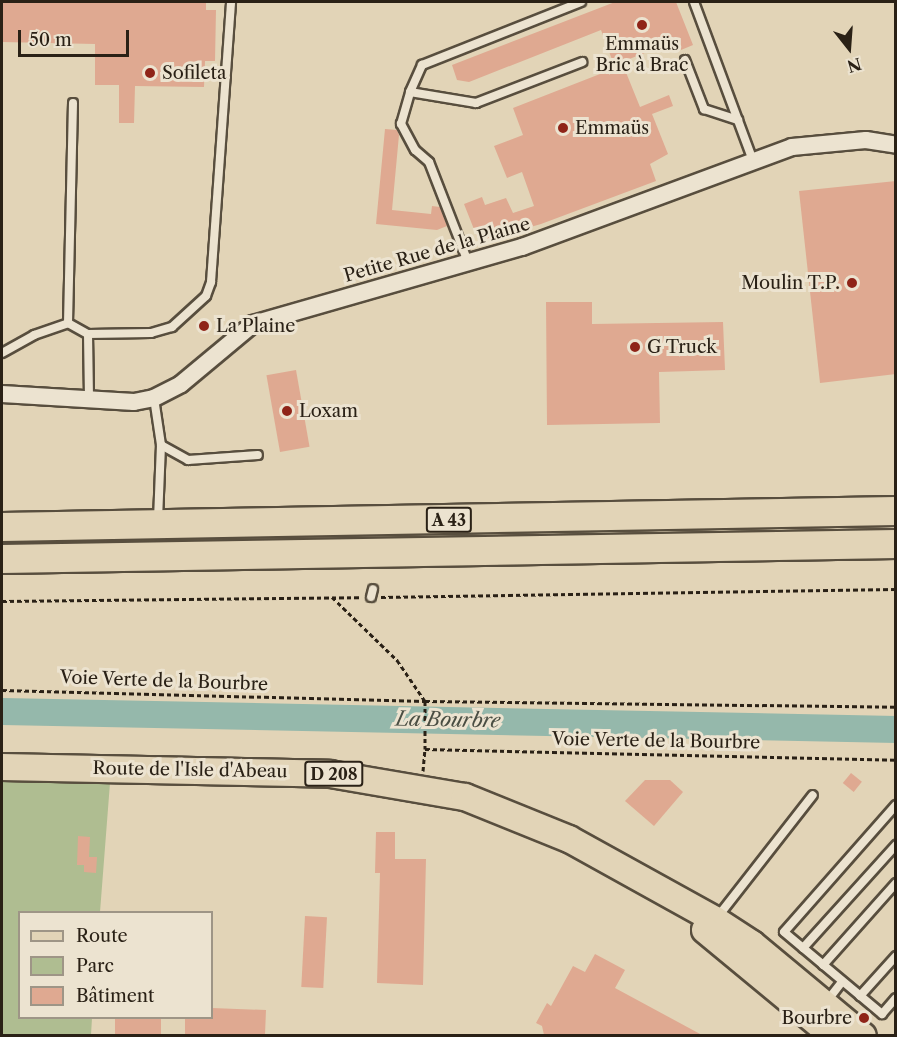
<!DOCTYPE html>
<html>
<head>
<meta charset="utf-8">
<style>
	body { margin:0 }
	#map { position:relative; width:897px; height:1037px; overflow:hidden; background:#e2d4b7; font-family:"Libre Caslon Text",serif }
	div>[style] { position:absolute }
	.green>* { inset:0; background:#afbd91 }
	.river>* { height:27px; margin:-13.5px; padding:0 13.5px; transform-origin:13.5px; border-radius:13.5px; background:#95b8ab }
	.building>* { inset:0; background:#dfa991; transform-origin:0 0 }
	.path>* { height:3px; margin-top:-1.5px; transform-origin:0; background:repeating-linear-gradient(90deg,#2a2116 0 4.5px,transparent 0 7.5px) }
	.roads { filter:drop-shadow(2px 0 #584e3e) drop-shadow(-2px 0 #584e3e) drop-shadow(0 2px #584e3e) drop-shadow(0 -2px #584e3e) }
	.lane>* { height:8px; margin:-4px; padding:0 4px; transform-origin:4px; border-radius:4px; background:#ece3d0 }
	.street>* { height:16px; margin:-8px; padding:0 8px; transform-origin:8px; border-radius:8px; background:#ece3d0 }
	.primary>* { height:26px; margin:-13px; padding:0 13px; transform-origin:13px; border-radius:13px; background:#e2d4b7 }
	.highway>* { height:28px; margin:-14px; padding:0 14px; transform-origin:14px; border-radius:14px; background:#e2d4b7 }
	.dots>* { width:16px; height:16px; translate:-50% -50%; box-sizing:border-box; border:3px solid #ece3d0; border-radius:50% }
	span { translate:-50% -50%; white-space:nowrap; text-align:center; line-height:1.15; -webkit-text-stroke:6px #ece3d0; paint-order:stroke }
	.shield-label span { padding:2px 4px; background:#ece3d0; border:2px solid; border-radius:4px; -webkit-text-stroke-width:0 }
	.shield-label { font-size:16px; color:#2a2116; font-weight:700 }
	.poi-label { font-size:18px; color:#2a2116 }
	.left { translate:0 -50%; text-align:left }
	.right { translate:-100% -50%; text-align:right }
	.street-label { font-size:18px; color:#2a2116 }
	.water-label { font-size:20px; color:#4a4e43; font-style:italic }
	.frame { position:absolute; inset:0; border:3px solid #2a2116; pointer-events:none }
	.legend { position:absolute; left:18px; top:911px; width:195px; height:108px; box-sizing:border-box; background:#ece3d0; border:2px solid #9e9586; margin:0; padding:8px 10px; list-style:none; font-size:18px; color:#2a2116 }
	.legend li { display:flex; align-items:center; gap:12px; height:30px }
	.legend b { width:30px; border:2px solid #9e9586 }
	.north { position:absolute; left:819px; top:18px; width:60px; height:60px; -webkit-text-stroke:4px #ece3d0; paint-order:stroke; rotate:163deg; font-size:16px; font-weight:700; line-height:24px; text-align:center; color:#2a2116 }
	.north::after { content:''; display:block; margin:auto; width:21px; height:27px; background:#2a2116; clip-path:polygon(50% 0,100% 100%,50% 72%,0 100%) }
	.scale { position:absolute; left:18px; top:30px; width:111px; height:27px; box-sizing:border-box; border:3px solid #2a2116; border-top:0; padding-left:8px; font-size:18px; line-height:21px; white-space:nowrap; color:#2a2116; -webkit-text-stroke:4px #ece3d0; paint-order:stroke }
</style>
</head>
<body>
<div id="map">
	<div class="green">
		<i style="clip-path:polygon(2px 782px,110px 783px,100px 912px,20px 912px,20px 1018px,92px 1018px,91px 1035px,2px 1036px)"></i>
	</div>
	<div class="river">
		<i style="left:2px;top:711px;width:894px;rotate:1.15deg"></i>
	</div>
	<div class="building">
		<i style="clip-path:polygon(2px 2px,206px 2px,206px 10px,216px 10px,215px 61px,205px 61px,204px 87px,135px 86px,134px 123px,119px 123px,119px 85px,95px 85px,95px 44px,2px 42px)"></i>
		<i style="clip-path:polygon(615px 2px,676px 2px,693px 45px,681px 50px,678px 40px,614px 65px,601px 30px,469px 82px,457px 80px,452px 65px)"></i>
		<i style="clip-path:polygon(623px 65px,640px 107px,669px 95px,673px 106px,652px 114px,668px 154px,650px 164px,656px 181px,541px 224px,479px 242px,464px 204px,482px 197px,485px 205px,506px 198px,513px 213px,534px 206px,522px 172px,507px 178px,494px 146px,523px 135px,513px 108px)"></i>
		<i style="clip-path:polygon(385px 129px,397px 130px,399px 135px,392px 210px,431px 214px,432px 206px,440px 207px,447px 226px,437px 230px,376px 224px)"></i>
		<i style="clip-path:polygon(896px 181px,896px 374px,820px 383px,799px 191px)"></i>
		<i style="clip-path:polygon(546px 302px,592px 302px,592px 324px,723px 322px,725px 370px,659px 372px,660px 423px,547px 425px)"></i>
		<i style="left:296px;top:370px;width:78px;height:30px;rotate:80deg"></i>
		<i style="left:851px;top:773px;width:14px;height:13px;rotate:39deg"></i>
		<i style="clip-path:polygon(645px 780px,670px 780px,683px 792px,654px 826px,625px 801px)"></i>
		<i style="clip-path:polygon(376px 832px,395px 832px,395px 859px,426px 859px,423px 985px,377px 983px,380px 873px,375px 873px)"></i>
		<i style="clip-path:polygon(78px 836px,90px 837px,89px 857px,97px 857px,96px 873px,84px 872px,84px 865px,77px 865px)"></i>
		<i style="left:305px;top:916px;width:22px;height:71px;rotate:3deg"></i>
		<i style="clip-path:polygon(595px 954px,625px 970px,615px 988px,702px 1035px,544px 1035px,542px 1026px,536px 1023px,547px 1003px,551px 1006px,573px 966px,585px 972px)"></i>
		<i style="clip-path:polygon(212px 1008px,266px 1010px,265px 1035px,185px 1035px,185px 1017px,212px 1017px)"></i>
		<i style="left:115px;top:1017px;width:46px;height:18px"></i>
	</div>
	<div class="path">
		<i style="left:332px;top:597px;width:91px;rotate:44.1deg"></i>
		<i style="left:397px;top:660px;width:50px;rotate:55.7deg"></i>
		<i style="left:425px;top:701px;width:471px;rotate:0.7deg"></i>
		<i style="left:381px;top:597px;width:515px;rotate:-0.89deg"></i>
		<i style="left:2px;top:601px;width:358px;rotate:-0.6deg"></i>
		<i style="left:2px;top:690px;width:423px;rotate:1.5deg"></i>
		<i style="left:425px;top:701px;width:48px;rotate:90deg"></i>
		<i style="left:425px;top:749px;width:471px;rotate:1.3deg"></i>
		<i style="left:423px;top:771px;width:22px;rotate:-85deg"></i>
	</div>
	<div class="roads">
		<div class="lane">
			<i style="left:694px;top:2px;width:170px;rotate:69.6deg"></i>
			<i style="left:685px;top:60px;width:53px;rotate:68.8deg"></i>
			<i style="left:704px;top:109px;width:36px;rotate:18deg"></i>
			<i style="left:410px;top:92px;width:67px;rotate:9.5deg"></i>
			<i style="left:476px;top:103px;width:114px;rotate:-21.1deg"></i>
			<i style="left:468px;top:262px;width:107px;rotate:-111.3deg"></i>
			<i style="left:429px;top:162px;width:18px;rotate:-139deg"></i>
			<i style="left:415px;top:150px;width:30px;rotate:-118deg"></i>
			<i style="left:401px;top:124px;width:33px;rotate:-74deg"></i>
			<i style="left:410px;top:92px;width:30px;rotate:-66deg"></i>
			<i style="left:422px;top:65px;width:171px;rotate:-21.6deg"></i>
			<i style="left:68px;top:323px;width:220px;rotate:-88.7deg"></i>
			<i style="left:88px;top:334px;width:66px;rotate:89.1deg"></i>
			<i style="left:2px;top:353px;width:37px;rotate:-29deg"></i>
			<i style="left:34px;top:335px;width:36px;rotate:-19deg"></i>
			<i style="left:68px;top:323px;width:23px;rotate:29deg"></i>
			<i style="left:88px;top:334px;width:63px;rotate:-0.9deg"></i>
			<i style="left:151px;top:333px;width:22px;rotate:-16deg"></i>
			<i style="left:172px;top:327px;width:46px;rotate:-42.4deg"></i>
			<i style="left:206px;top:296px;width:15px;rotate:-70deg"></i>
			<i style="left:211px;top:282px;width:281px;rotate:-85.9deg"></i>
			<i style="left:154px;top:398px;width:48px;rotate:81.5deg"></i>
			<i style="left:161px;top:445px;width:75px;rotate:92.3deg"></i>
			<i style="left:161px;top:445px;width:31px;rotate:29deg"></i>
			<i style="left:188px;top:460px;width:70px;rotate:-4.1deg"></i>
			<i style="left:371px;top:597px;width:8px;rotate:-76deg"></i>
			<i style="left:896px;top:805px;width:169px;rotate:131.4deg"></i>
			<i style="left:784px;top:932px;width:128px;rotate:39.9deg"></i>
			<i style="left:882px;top:1014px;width:21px;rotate:-49deg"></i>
			<i style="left:716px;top:919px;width:157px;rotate:-52deg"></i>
			<i style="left:803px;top:948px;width:139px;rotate:-47.9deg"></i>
			<i style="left:823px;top:965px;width:110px;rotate:-48.3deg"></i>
			<i style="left:860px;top:996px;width:54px;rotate:-48deg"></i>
			<i style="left:827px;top:1001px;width:24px;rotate:-52deg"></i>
		</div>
		<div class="street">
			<i style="left:2px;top:394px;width:132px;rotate:3.5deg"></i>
			<i style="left:134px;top:402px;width:20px;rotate:-11deg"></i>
			<i style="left:154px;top:398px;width:30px;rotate:-27deg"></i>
			<i style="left:181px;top:384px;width:94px;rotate:-39.8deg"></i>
			<i style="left:253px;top:324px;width:280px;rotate:-16deg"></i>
			<i style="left:522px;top:247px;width:288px;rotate:-20.3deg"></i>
			<i style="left:792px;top:147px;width:74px;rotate:-5.4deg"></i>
			<i style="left:866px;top:140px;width:30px;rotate:9deg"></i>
		</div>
		<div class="primary">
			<i style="left:2px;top:767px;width:328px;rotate:1.2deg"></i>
			<i style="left:330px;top:774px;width:137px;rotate:9.7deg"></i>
			<i style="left:465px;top:797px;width:112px;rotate:22deg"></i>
			<i style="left:569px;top:839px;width:167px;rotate:29deg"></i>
			<i style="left:715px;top:920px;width:44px;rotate:33deg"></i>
			<i style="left:752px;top:944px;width:144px;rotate:39.7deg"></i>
			<i style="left:705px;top:930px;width:166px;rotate:39.6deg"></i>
		</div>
		<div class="highway">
			<i style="left:2px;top:527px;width:894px;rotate:-1.03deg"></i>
			<i style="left:2px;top:559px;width:894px;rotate:-0.96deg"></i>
		</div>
	</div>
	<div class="dots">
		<i style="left:642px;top:25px;background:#8f2418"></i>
		<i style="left:150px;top:73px;background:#8f2418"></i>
		<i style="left:563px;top:128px;background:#8f2418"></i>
		<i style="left:852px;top:283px;background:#8f2418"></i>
		<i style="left:204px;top:326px;background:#8f2418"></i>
		<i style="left:635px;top:347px;background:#8f2418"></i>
		<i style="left:287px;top:411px;background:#8f2418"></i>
		<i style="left:864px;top:1018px;background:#8f2418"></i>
	</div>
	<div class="shield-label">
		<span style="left:449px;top:520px">A 43</span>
		<span style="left:334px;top:774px">D 208</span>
	</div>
	<div class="poi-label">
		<span style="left:642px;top:55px">Emmaüs<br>Bric à Brac</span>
		<span class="left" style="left:162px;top:73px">Sofileta</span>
		<span class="left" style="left:575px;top:128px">Emmaüs</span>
		<span class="right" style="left:840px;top:283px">Moulin T.P.</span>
		<span class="left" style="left:216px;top:326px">La Plaine</span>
		<span class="left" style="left:647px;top:347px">G Truck</span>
		<span class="left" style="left:299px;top:411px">Loxam</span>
		<span class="right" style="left:852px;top:1018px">Bourbre</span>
	</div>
	<div class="street-label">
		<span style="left:437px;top:250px;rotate:-16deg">Petite Rue de la Plaine</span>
		<span style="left:164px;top:681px;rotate:2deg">Voie Verte de la Bourbre</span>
		<span style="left:656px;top:741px;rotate:1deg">Voie Verte de la Bourbre</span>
		<span style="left:190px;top:770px;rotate:1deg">Route de l'Isle d'Abeau</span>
	</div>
	<div class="water-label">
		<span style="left:448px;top:720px;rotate:1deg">La Bourbre</span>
	</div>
	<div class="frame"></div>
	<ul class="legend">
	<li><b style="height:8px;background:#e2d4b7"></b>Route</li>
	<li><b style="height:16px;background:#afbd91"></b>Parc</li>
	<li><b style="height:16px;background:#dfa991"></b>Bâtiment</li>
	</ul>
	<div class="north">N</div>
	<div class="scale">50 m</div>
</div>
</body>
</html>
